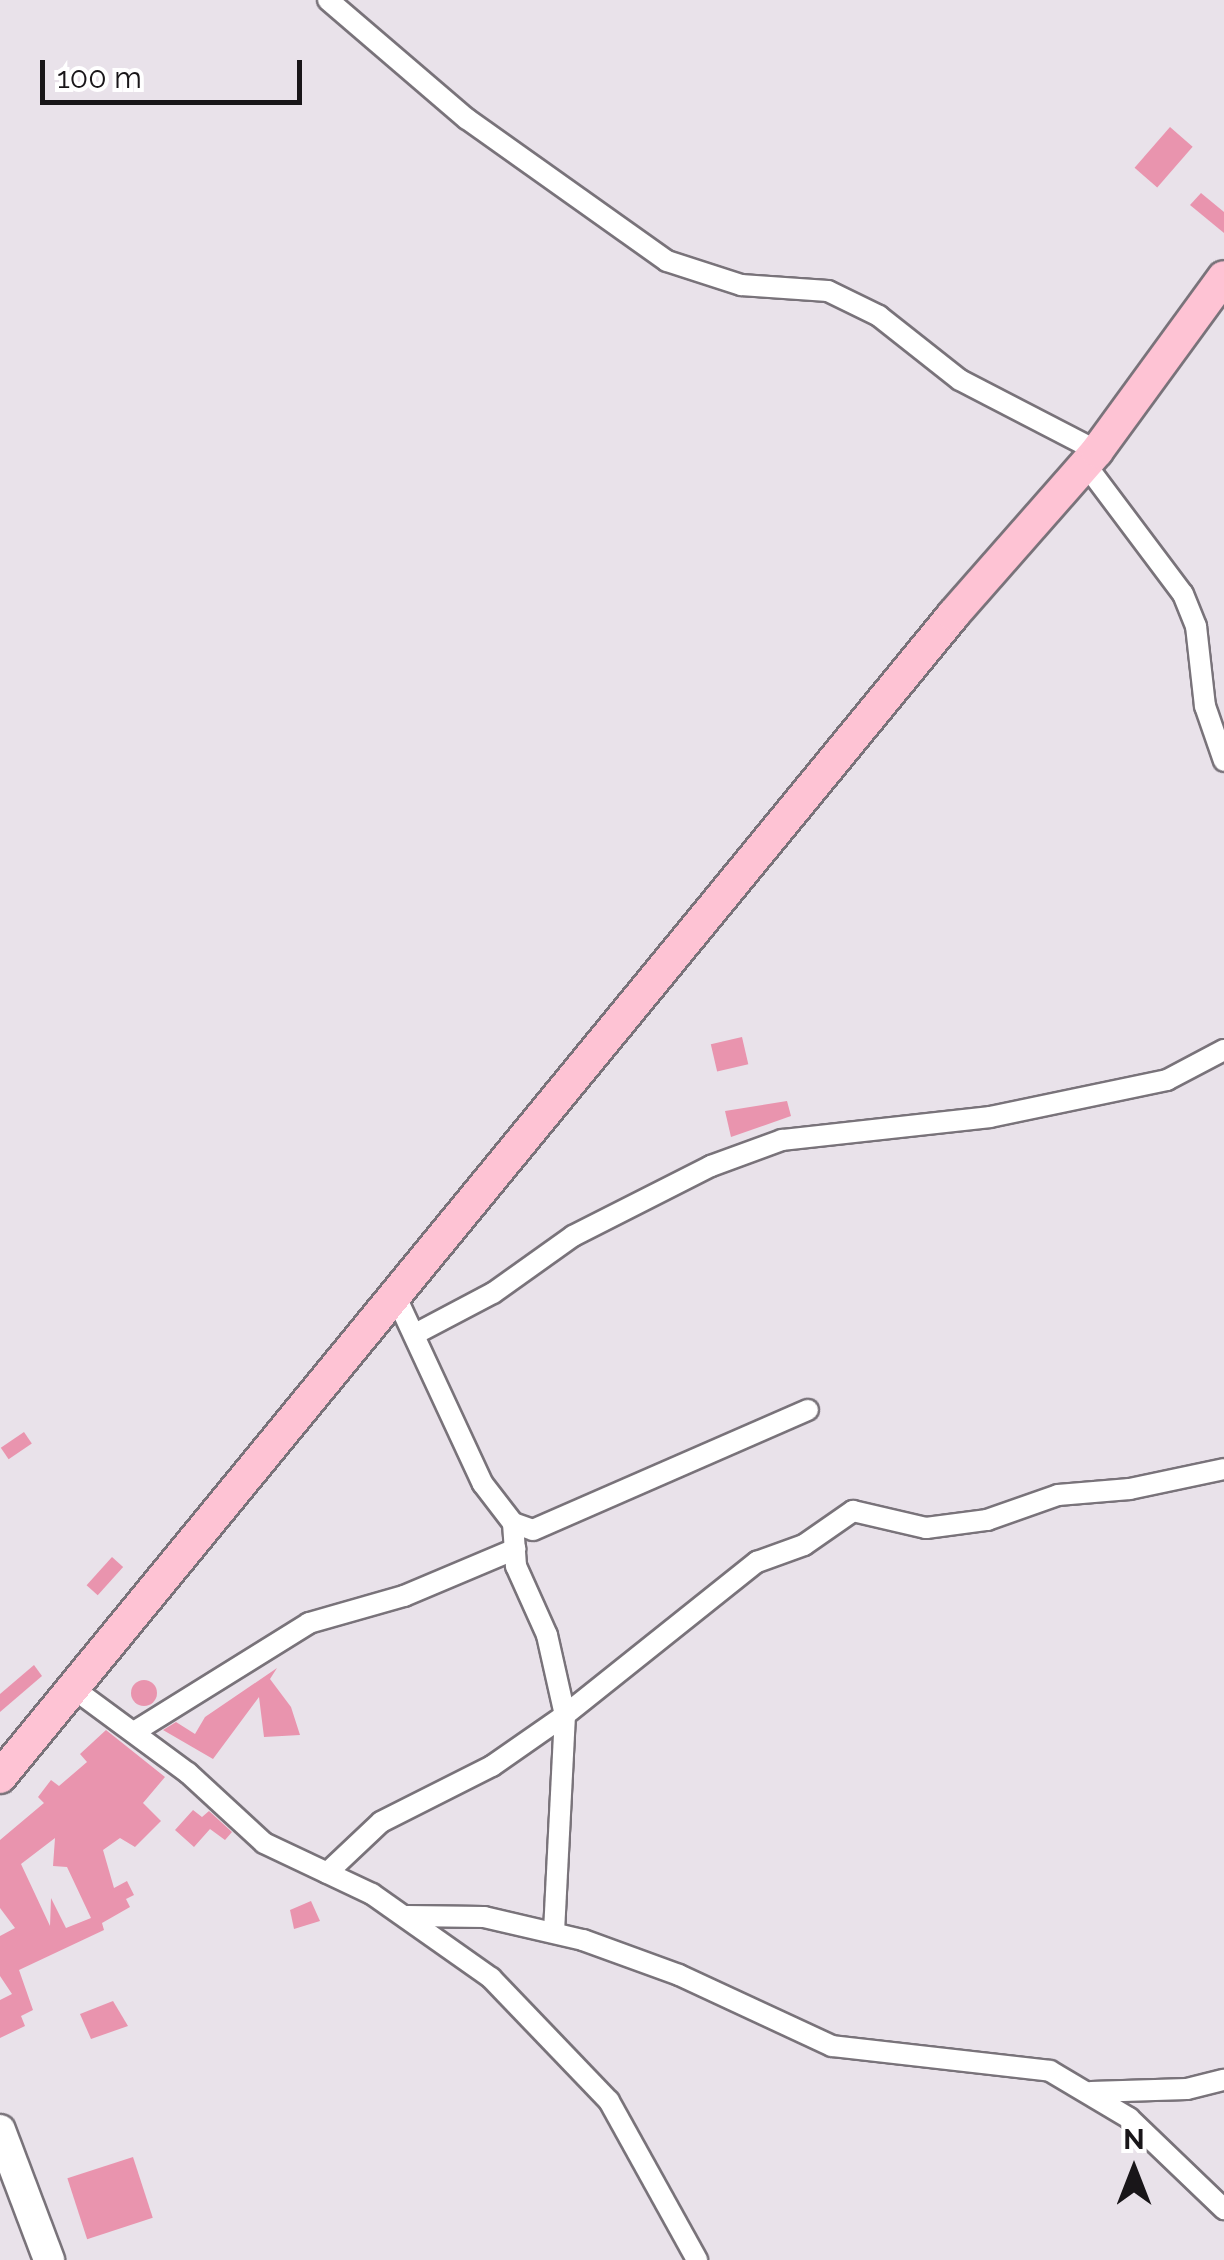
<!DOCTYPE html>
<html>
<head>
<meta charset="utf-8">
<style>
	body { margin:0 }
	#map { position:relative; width:1224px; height:2260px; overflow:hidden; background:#e9e2ea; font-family:Raleway,sans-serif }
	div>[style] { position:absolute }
	.building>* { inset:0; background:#e994ae; transform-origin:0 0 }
	.round { border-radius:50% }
	.roads { filter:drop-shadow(2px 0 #79737a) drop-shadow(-2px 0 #79737a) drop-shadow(0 2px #79737a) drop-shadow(0 -2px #79737a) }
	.street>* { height:20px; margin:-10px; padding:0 10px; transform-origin:10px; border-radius:10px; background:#fff }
	.secondary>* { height:30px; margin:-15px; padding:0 15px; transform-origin:15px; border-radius:15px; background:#fff }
	.primary>* { height:32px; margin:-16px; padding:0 16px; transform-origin:16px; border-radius:16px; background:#fec3d4 }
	span { translate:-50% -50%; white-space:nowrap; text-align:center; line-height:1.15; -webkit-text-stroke:8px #fff; paint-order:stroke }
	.north { position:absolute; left:1084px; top:2120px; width:100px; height:100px; -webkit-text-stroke:8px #fff; paint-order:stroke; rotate:0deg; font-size:28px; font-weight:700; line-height:40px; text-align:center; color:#191619 }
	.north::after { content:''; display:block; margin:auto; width:35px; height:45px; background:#191619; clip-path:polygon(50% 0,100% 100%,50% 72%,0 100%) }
	.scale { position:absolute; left:40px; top:60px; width:262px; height:45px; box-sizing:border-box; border:5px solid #191619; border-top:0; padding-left:12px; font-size:30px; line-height:35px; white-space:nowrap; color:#191619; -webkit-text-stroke:8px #fff; paint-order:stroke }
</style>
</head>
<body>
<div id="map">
	<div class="building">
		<i style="left:1170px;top:127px;width:30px;height:54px;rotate:41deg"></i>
		<i style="clip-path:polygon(1201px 193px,1224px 212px,1224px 233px,1190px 205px)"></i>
		<i style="left:742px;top:1037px;width:28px;height:32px;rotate:77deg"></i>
		<i style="clip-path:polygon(787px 1101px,791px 1116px,731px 1137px,725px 1111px)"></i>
		<i style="left:24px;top:1432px;width:14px;height:28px;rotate:56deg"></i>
		<i style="left:112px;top:1557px;width:15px;height:38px;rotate:42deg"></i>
		<i style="clip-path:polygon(34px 1665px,42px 1676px,0 1712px,0 1694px)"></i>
		<i style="clip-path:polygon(277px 1668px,270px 1679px,291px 1707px,300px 1735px,264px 1737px,259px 1697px,213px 1759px,163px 1730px,176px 1722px,195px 1734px,205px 1717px)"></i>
		<i class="round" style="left:131px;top:1680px;width:26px;height:26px"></i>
		<i style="clip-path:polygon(evenodd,106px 1730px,165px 1777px,143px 1803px,161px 1821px,135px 1847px,120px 1838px,103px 1850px,114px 1888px,127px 1881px,134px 1895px,126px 1899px,130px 1907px,102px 1923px,104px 1930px,19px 1970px,33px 2010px,21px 2016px,25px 2026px,0 2038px,0 2000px,12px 1994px,0 1976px,0 1936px,15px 1928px,0 1908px,0 1840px,44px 1803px,38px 1797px,51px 1780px,59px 1786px,87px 1762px,80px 1754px,106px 1730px,55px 1838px,53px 1866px,67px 1867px,91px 1918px,66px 1928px,51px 1898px,50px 1926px,21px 1864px,55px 1838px)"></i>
		<i style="clip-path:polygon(193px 1810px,202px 1817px,209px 1811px,232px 1832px,225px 1840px,210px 1829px,194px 1847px,175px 1830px)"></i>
		<i style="clip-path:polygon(311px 1901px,320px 1921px,294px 1929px,290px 1910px)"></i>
		<i style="clip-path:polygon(113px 2001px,128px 2026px,91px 2039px,80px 2014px)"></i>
		<i style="left:133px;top:2157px;width:64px;height:69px;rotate:72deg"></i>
	</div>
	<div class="roads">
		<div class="street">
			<i style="left:328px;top:0;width:183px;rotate:40.6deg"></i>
			<i style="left:467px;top:119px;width:245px;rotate:35.4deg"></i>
			<i style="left:667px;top:261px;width:78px;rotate:18deg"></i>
			<i style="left:741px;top:285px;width:87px;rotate:3.9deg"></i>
			<i style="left:828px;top:291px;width:57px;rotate:26.1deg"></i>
			<i style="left:879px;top:316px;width:103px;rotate:38.3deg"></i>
			<i style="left:960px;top:380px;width:154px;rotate:27.4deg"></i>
			<i style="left:1086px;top:465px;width:161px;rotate:53.1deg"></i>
			<i style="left:1183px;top:594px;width:35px;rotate:68deg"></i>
			<i style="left:1196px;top:626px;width:81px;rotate:83.6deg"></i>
			<i style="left:1205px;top:706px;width:58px;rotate:70.9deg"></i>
			<i style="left:396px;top:1297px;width:206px;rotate:65.1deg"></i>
			<i style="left:483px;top:1484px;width:49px;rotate:52.4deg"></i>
			<i style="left:513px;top:1523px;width:21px;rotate:19deg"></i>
			<i style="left:533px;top:1530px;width:300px;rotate:-23.6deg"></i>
			<i style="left:417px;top:1333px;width:86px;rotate:-27.8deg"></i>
			<i style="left:493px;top:1293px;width:98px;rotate:-35.5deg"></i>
			<i style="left:573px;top:1236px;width:155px;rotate:-26.9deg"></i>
			<i style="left:711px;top:1166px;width:76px;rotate:-20.1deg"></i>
			<i style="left:782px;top:1140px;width:209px;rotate:-6.3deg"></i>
			<i style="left:990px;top:1117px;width:181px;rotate:-11.8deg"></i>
			<i style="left:1167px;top:1080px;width:64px;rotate:-27.8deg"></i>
			<i style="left:70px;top:1686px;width:147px;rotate:36.4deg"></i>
			<i style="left:188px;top:1773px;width:103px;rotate:42.6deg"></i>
			<i style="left:264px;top:1843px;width:119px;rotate:25.3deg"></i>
			<i style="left:372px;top:1894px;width:146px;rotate:35.2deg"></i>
			<i style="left:491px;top:1978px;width:170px;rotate:46.2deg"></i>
			<i style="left:609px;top:2101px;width:182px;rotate:61deg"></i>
			<i style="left:134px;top:1732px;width:206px;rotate:-31.9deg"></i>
			<i style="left:309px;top:1623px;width:99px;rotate:-15.9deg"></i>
			<i style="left:404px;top:1596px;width:121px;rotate:-22.9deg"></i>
			<i style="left:327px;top:1873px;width:74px;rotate:-43.4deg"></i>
			<i style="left:381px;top:1822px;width:124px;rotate:-26.8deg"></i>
			<i style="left:492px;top:1766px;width:89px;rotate:-34.9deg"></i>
			<i style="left:565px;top:1715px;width:82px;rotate:-102.7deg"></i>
			<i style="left:547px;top:1635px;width:76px;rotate:-114.2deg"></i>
			<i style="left:516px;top:1566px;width:43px;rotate:-94deg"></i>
			<i style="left:407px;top:1916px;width:77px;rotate:0.7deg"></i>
			<i style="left:484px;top:1917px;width:102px;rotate:13.1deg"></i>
			<i style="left:583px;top:1940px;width:102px;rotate:20deg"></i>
			<i style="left:679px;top:1975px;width:169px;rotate:24.9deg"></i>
			<i style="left:832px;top:2046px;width:219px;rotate:6.5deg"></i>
			<i style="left:1050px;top:2071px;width:92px;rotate:30.7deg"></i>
			<i style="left:1129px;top:2118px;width:132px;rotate:43.8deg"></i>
			<i style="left:554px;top:1932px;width:217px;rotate:-87.1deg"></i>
			<i style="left:565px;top:1715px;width:246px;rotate:-38.6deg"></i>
			<i style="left:757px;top:1562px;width:50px;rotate:-19.9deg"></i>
			<i style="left:804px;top:1545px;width:60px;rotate:-34.8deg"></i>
			<i style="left:853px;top:1511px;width:75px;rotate:13.1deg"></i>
			<i style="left:926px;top:1528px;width:62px;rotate:-7.5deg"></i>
			<i style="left:987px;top:1520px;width:75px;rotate:-19.4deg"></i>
			<i style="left:1058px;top:1495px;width:72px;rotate:-4.8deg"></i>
			<i style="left:1130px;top:1489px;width:96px;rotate:-12deg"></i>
			<i style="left:1091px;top:2092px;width:96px;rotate:-1.8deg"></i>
			<i style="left:1187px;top:2089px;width:38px;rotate:-14deg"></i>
		</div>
		<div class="secondary">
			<i style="left:0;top:2130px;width:139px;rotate:69.3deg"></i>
		</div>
		<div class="primary">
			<i style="left:0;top:1777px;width:1503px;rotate:-50.64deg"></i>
			<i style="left:953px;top:615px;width:218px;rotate:-48.7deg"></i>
			<i style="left:1097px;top:451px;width:215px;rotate:-53.9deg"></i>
		</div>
	</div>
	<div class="north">N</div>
	<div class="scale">100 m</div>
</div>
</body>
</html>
